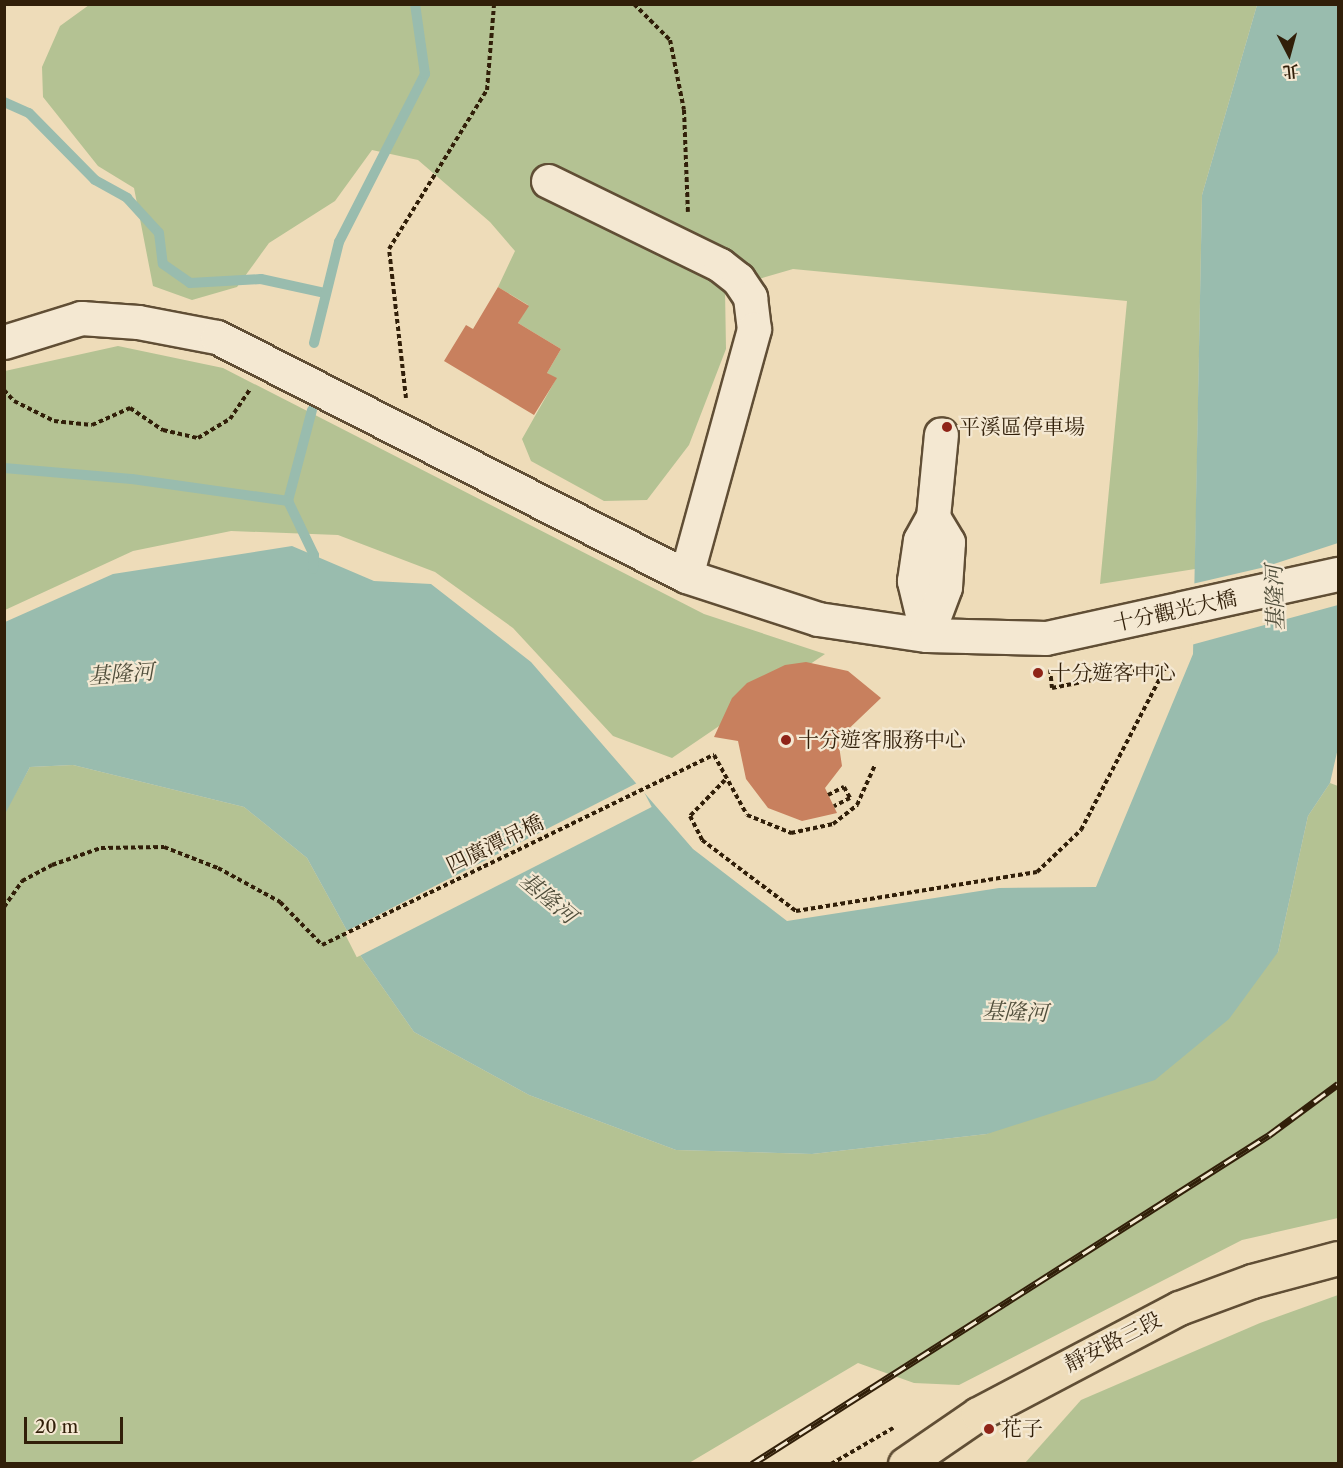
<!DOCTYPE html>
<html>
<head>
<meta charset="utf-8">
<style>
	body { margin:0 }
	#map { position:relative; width:1343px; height:1468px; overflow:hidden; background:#eedcb9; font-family:"Libre Caslon Text","Noto Serif TC",serif }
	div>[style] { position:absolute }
	.green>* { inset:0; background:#b4c293 }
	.water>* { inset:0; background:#99bcae }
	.pier>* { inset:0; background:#eedcb9; transform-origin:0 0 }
	.stream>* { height:10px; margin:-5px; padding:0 5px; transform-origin:5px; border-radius:5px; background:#99bcae }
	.building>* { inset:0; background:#c8805e }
	.path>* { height:4px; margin-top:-2px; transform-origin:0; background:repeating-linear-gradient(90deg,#311f09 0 4.5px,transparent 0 7.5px) }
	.roads { filter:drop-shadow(2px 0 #604e35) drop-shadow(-2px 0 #604e35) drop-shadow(0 2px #604e35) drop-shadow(0 -2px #604e35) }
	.minor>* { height:33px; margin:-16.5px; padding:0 16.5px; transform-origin:16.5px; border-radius:16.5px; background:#f4e8d2 }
	.major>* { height:33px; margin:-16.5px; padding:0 16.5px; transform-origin:16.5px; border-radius:16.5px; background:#eedcb9 }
	.rail>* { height:7px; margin-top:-3.5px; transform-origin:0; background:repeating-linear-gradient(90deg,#f4e8d2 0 14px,#311f09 0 28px); box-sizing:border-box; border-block:2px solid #311f09 }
	.dots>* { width:16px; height:16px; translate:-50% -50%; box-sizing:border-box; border:3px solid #f4e8d2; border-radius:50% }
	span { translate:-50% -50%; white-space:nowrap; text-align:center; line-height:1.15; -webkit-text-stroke:4.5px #f4e8d2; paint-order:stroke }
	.poi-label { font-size:21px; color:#311f09 }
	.left { translate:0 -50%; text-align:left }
	.street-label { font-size:21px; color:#311f09 }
	.water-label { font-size:22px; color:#504e3b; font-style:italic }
	.frame { position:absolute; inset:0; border:6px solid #311f09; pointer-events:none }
	.north { position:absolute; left:1259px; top:24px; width:60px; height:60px; -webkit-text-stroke:4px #f4e8d2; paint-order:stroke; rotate:174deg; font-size:16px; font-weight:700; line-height:24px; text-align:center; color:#311f09 }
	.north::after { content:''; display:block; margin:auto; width:21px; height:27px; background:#311f09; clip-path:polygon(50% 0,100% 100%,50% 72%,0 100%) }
	.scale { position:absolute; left:24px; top:1417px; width:99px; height:27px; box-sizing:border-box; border:3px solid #311f09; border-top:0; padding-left:8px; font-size:18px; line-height:21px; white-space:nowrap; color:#311f09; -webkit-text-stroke:4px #f4e8d2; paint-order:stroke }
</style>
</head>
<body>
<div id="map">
	<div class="green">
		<i style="clip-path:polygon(248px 4px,1257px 5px,1202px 195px,1195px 569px,1100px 584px,1127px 301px,793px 269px,725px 289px,726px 349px,689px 445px,647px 500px,604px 501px,531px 461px,522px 439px,556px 379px,547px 373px,561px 349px,518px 323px,528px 305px,498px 287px,515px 251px,490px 222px,418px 160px,372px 150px,335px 201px,269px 243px,237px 287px,192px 300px,153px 286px,134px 188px,98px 166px,43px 97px,42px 67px,60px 26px,89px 5px)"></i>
		<i style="clip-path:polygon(118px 346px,223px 368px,704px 614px,825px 654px,672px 758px,613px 736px,513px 628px,435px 572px,338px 535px,231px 531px,133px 551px,5px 610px,5px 371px)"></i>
		<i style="clip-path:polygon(73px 765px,244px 807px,307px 858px,362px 958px,414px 1032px,529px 1095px,676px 1150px,812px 1154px,987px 1134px,1278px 952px,1308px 816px,1330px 783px,1338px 786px,1338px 1218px,1242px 1240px,959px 1385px,914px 1383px,858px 1363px,689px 1463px,5px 1464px,4px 814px,30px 767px)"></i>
		<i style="clip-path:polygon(1338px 1295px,1338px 1463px,1025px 1463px,1081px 1400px,1260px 1323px)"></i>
	</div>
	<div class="water">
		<i style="clip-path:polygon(1257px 5px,1338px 5px,1338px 748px,1330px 783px,1308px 816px,1278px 952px,1229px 1019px,1155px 1080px,987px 1134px,812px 1154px,676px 1150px,529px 1095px,414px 1032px,362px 958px,307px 858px,244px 807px,73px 765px,30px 767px,5px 814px,5px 622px,113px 574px,292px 546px,374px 581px,431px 584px,531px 662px,693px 849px,787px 921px,999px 888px,1096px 887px,1193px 654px,1202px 195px)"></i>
	</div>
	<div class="pier">
		<i style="clip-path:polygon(1338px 543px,1338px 605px,1191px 645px,1192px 584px,1265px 567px)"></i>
		<i style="left:639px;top:782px;width:28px;height:331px;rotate:63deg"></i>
	</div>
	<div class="stream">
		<i style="left:4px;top:102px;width:27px;rotate:24deg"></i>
		<i style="left:29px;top:113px;width:94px;rotate:45.4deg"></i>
		<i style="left:95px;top:180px;width:37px;rotate:29deg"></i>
		<i style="left:127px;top:198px;width:47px;rotate:47.6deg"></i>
		<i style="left:159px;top:233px;width:31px;rotate:83deg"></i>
		<i style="left:163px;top:264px;width:33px;rotate:35deg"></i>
		<i style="left:190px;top:283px;width:71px;rotate:-3.2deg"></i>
		<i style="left:261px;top:279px;width:66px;rotate:12.3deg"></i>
		<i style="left:314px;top:343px;width:104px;rotate:-76.1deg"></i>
		<i style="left:339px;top:242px;width:189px;rotate:-62.9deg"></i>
		<i style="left:425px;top:74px;width:71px;rotate:-98.1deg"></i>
		<i style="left:312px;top:410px;width:94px;rotate:104.8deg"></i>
		<i style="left:288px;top:501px;width:60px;rotate:64.3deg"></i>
		<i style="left:314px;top:555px;width:14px;rotate:94deg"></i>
		<i style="left:4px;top:468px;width:128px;rotate:4.9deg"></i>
		<i style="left:132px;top:479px;width:158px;rotate:8deg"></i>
	</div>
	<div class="building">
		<i style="clip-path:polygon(498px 287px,529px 306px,518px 323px,561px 349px,547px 373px,557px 378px,534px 415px,444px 361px,466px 325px,473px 329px)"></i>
		<i style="clip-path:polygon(806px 662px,848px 671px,881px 698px,838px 739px,842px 766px,825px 788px,837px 813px,802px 821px,768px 808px,746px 779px,738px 741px,714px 737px,732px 698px,747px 683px,785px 665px)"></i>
	</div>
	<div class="path">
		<i style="left:634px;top:4px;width:51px;rotate:45deg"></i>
		<i style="left:670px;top:40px;width:71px;rotate:78.7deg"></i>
		<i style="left:684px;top:110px;width:102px;rotate:87.8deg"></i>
		<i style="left:4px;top:390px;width:15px;rotate:48deg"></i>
		<i style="left:14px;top:401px;width:45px;rotate:26.6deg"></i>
		<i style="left:54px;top:421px;width:38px;rotate:6deg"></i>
		<i style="left:92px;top:425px;width:42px;rotate:-24.1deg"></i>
		<i style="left:130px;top:408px;width:40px;rotate:34deg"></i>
		<i style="left:163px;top:430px;width:36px;rotate:13deg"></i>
		<i style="left:198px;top:438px;width:37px;rotate:-31deg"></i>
		<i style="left:230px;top:419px;width:36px;rotate:-56deg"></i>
		<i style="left:406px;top:398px;width:150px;rotate:-96.5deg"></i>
		<i style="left:389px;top:249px;width:187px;rotate:-58.4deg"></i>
		<i style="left:487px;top:90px;width:86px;rotate:-85.3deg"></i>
		<i style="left:1050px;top:669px;width:19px;rotate:84deg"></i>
		<i style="left:1052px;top:688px;width:117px;rotate:-11.3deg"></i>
		<i style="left:725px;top:780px;width:50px;rotate:134.2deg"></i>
		<i style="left:690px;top:816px;width:27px;rotate:63deg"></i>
		<i style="left:702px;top:840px;width:118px;rotate:37.1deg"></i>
		<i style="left:796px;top:911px;width:244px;rotate:-9.2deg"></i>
		<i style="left:1037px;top:872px;width:61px;rotate:-43.7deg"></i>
		<i style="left:1081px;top:830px;width:186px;rotate:-62.5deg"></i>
		<i style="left:828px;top:795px;width:18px;rotate:-27deg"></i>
		<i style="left:844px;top:787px;width:13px;rotate:61deg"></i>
		<i style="left:850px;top:798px;width:18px;rotate:153deg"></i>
		<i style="left:4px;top:907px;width:32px;rotate:-55deg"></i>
		<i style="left:22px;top:881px;width:34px;rotate:-28deg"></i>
		<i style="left:52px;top:865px;width:52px;rotate:-19.1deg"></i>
		<i style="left:101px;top:848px;width:63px;rotate:-0.9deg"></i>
		<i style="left:164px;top:847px;width:58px;rotate:21.3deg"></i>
		<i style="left:218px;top:868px;width:71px;rotate:28.7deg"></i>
		<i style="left:280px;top:902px;width:60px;rotate:45.7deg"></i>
		<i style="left:322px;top:945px;width:436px;rotate:-25.9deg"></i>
		<i style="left:714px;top:755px;width:68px;rotate:61.2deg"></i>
		<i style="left:747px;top:815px;width:48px;rotate:22.2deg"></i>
		<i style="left:791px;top:833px;width:43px;rotate:-12.1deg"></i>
		<i style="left:833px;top:824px;width:31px;rotate:-38deg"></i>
		<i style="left:857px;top:805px;width:44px;rotate:-65.8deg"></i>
		<i style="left:831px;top:1464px;width:72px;rotate:-30.1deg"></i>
	</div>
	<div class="roads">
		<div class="minor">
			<i style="left:548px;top:181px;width:191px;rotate:26deg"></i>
			<i style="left:720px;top:265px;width:23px;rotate:38deg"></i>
			<i style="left:738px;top:279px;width:22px;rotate:56deg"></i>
			<i style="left:750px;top:297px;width:32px;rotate:83deg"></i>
			<i style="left:754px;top:329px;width:256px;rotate:105.4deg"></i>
			<i style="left:4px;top:342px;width:81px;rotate:-17.3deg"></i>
			<i style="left:81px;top:318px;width:57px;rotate:4deg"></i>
			<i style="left:138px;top:322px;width:80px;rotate:10.8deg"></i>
			<i style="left:217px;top:337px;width:526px;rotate:27deg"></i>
			<i style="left:686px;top:576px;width:139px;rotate:18deg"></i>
			<i style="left:818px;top:619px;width:110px;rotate:8.4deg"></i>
			<i style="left:927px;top:635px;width:119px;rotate:1.4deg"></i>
			<i style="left:1046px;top:638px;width:299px;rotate:-12.4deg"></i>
			<i style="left:927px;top:635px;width:56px;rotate:-103.5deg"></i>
			<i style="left:914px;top:581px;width:41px;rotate:-81.7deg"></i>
			<i style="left:920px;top:540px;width:26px;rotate:-61deg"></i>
			<i style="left:933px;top:517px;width:83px;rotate:-84.5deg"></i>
			<i style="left:927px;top:635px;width:51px;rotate:-69.4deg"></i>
			<i style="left:945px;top:587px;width:45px;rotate:-86.2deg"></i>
			<i style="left:948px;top:542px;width:29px;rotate:-121deg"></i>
		</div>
		<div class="major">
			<i style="left:905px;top:1464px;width:88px;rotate:-34.4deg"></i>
			<i style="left:978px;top:1414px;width:227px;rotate:-27.8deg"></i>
			<i style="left:1179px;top:1308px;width:78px;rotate:-20.3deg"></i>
			<i style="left:1252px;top:1281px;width:89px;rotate:-15deg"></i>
		</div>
	</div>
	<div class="rail">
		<i style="left:752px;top:1464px;width:613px;rotate:-32.47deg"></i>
		<i style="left:1269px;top:1135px;width:86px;rotate:-36.5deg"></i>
	</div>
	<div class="dots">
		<i style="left:947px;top:427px;background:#8f2418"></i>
		<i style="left:1038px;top:673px;background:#8f2418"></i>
		<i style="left:786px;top:740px;background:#8f2418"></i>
		<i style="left:989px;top:1429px;background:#8f2418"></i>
	</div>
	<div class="poi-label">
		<span class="left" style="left:959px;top:427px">平溪區停車場</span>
		<span class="left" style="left:1050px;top:673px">十分遊客中心</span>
		<span class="left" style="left:798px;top:740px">十分遊客服務中心</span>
		<span class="left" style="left:1001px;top:1429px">花子</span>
	</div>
	<div class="street-label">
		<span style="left:1175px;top:611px;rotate:-12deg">十分觀光大橋</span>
		<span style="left:495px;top:844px;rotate:-26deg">四廣潭吊橋</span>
		<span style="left:1113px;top:1342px;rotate:-27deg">靜安路三段</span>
	</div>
	<div class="water-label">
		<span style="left:1275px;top:598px;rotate:-92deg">基隆河</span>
		<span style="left:121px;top:674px;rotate:-4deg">基隆河</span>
		<span style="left:548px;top:898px;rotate:40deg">基隆河</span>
		<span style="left:1015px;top:1012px;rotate:2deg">基隆河</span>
	</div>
	<div class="frame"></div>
	<div class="north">北</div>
	<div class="scale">20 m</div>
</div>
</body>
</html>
